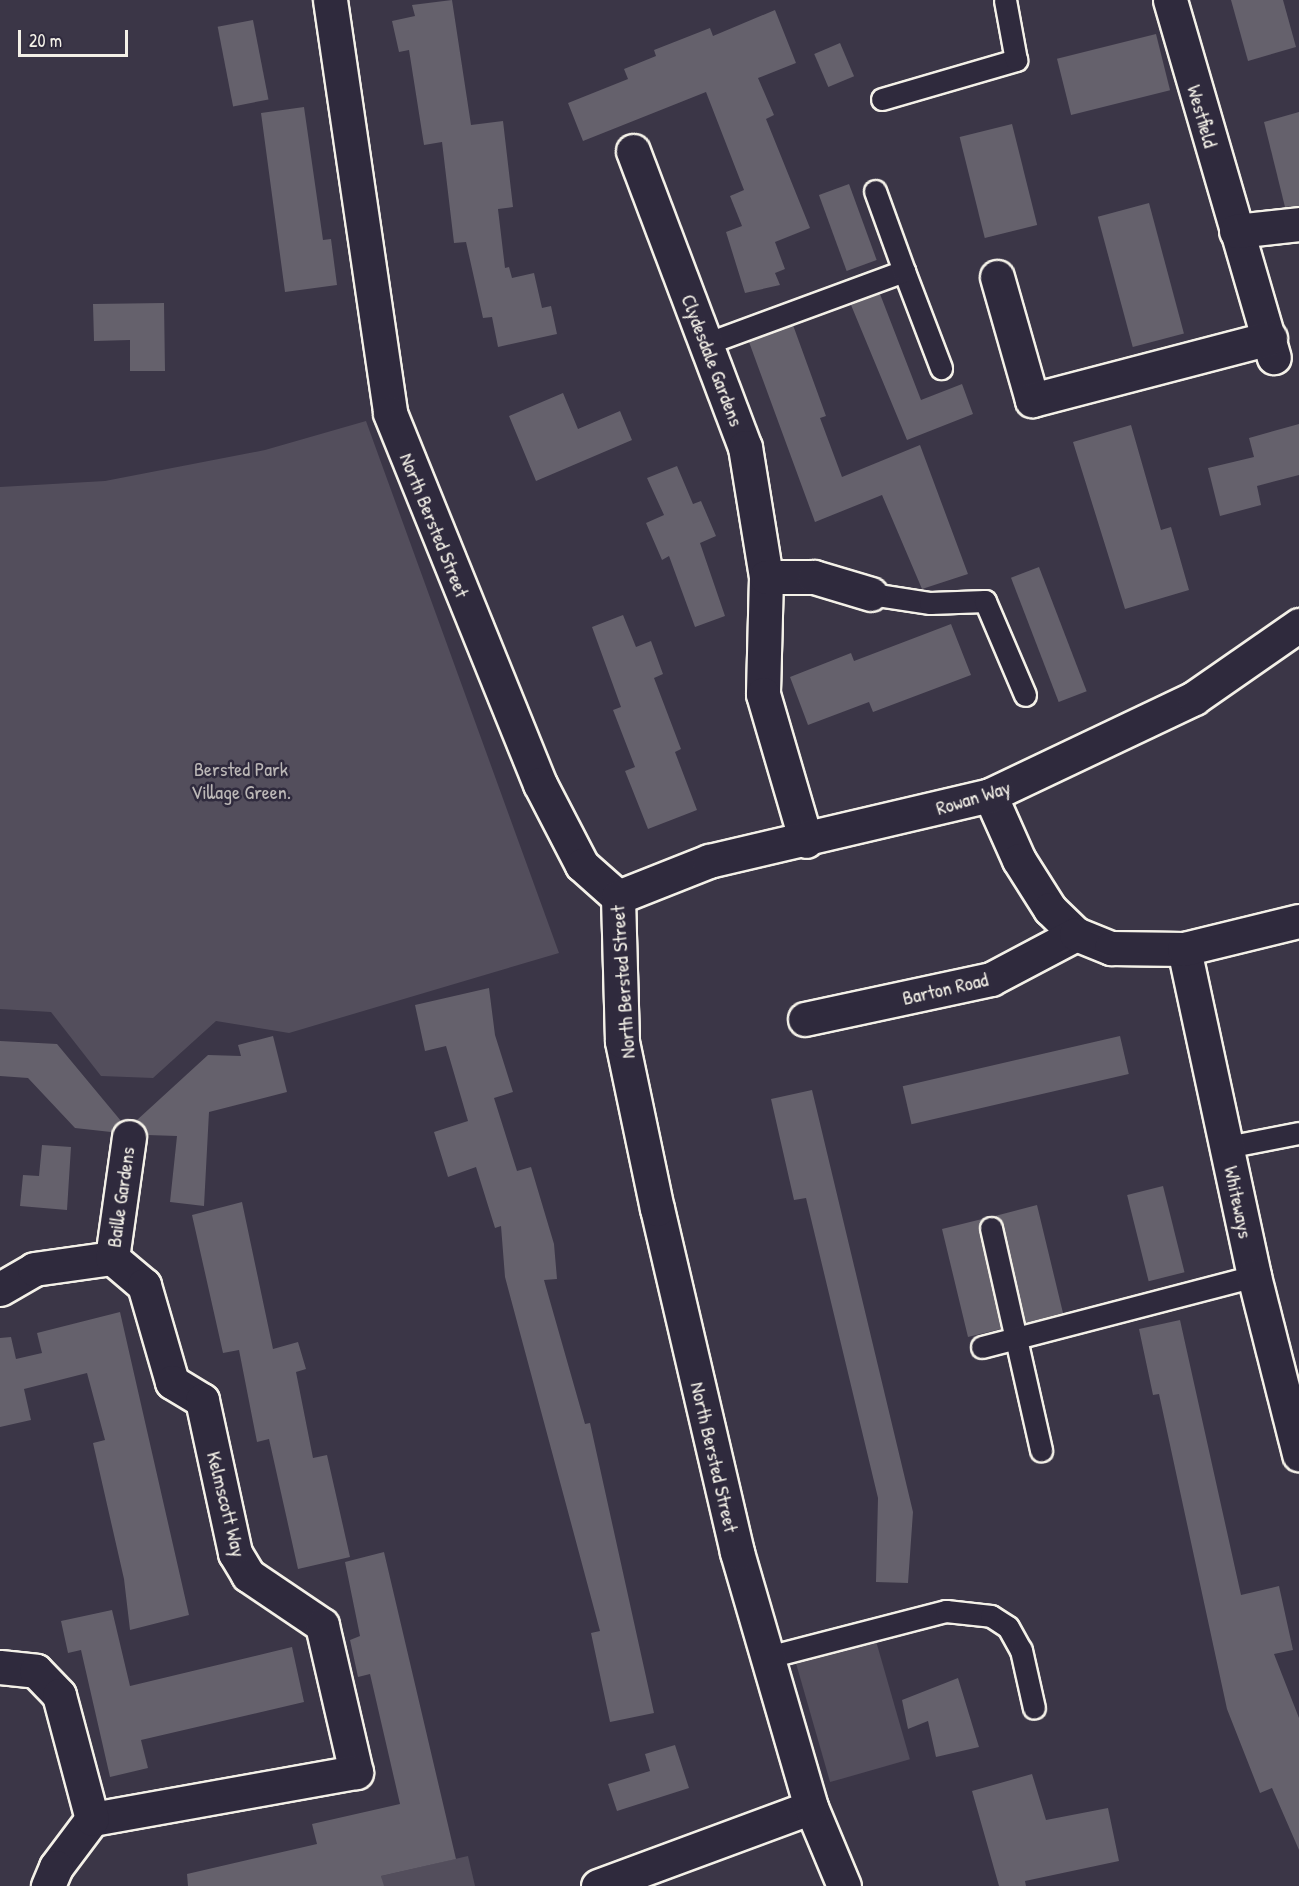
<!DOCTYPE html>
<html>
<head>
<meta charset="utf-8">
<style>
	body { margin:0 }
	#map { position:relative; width:1299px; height:1886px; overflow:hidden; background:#3b3647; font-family:"Patrick Hand",sans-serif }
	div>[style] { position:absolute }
	.green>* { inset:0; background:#534e5c; transform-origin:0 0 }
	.building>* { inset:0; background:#65616c; transform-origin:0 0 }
	.roads { filter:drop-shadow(2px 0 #f4f1e8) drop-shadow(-2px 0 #f4f1e8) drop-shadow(0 2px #f4f1e8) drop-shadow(0 -2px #f4f1e8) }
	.service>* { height:21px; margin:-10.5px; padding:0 10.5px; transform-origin:10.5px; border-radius:10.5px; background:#2f2a3d }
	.minor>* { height:33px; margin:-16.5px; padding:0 16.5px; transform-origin:16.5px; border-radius:16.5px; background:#2f2a3d }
	.tertiary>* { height:33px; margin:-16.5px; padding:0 16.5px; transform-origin:16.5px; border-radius:16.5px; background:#2f2a3d }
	span { translate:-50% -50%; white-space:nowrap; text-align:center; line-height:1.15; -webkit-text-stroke:5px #2f2a3d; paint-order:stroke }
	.street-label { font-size:20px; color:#f4f1e8 }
	.park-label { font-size:20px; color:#bcb8b7 }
	.scale { position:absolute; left:18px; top:30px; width:110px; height:27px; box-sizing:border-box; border:3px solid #f4f1e8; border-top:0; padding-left:8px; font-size:18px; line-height:21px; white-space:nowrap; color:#f4f1e8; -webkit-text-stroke:4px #2f2a3d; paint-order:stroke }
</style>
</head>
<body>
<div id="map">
	<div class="green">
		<i style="clip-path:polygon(366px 421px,559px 953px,289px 1033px,216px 1021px,153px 1078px,101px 1076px,51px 1012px,0 1009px,0 487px,105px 481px,265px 450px)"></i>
		<i style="left:876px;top:1641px;width:123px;height:83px;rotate:74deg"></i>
		<i style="clip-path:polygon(468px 1856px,475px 1886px,383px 1886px,381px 1876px)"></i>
	</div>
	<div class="building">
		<i style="clip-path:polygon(452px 0,471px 125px,503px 121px,513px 207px,498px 209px,505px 268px,509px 267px,512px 278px,534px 273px,542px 308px,551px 306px,557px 334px,498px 347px,492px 317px,483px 318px,466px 242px,454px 243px,442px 142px,424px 145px,409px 50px,399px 52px,392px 21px,415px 16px,412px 5px)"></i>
		<i style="clip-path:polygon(1231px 0,1283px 0,1296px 47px,1248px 61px)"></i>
		<i style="clip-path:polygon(775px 10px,796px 63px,758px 78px,774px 115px,766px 119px,810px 228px,775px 242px,785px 269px,775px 273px,780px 285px,745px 293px,726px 232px,742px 226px,730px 196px,744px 190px,706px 92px,583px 141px,568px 103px,628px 79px,624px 69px,656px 56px,654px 50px,710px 28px,713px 36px)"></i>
		<i style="left:253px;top:20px;width:81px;height:36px;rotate:79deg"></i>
		<i style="left:1156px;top:34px;width:58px;height:102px;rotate:76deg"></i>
		<i style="left:840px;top:43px;width:36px;height:28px;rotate:67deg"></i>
		<i style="clip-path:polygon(304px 107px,323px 240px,331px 239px,337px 285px,285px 292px,261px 113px)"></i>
		<i style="clip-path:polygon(1299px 112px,1299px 206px,1285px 207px,1264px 122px)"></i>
		<i style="left:1012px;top:124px;width:104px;height:54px;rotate:76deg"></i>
		<i style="left:849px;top:184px;width:81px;height:32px;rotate:70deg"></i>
		<i style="left:1149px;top:203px;width:135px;height:53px;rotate:75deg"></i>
		<i style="clip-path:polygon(880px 294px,921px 400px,962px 384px,973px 414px,907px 440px,851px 305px)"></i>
		<i style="clip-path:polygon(164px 303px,165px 371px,130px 371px,130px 340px,94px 341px,93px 304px)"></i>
		<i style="clip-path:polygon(793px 325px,826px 416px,820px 418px,842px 477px,920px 445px,968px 574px,922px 589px,882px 495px,815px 522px,749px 342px)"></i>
		<i style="clip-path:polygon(563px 393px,578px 429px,620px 411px,632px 440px,536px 481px,509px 416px)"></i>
		<i style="clip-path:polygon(1299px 424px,1299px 475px,1257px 486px,1261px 505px,1220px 516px,1208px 468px,1254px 457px,1249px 438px)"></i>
		<i style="clip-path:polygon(1131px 425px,1161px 530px,1171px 527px,1189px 590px,1125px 609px,1073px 442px)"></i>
		<i style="clip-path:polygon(677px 466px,693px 504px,701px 501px,716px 536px,700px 543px,725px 616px,695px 627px,669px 556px,662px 560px,646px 523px,664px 515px,647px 478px)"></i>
		<i style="left:1039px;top:567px;width:133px;height:30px;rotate:69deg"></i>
		<i style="clip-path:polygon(623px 615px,636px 647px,651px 641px,663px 674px,654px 678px,681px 749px,675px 752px,697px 810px,648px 829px,625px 771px,635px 767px,613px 710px,621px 707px,592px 627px)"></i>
		<i style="clip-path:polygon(951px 624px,971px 675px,873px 712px,869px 702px,808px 725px,790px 677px,851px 653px,854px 661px)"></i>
		<i style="clip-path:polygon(489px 988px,495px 1035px,513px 1092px,494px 1098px,517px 1171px,531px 1167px,554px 1244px,557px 1279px,544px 1280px,585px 1424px,590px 1423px,654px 1713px,610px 1722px,591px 1633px,600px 1631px,505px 1277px,501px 1226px,495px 1228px,476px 1167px,448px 1177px,434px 1132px,468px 1121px,446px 1046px,425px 1051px,415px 1005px)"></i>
		<i style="clip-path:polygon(273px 1036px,287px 1092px,209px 1112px,204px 1206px,170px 1202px,177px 1136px,147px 1135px,137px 1120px,208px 1055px,241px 1056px,238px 1045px)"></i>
		<i style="left:1120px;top:1036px;width:39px;height:223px;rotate:77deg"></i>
		<i style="clip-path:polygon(0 1041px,57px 1044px,121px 1121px,111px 1132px,75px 1128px,28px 1078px,0 1076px)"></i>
		<i style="clip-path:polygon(812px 1090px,913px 1512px,908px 1583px,876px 1582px,878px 1498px,806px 1198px,794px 1200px,771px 1099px)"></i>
		<i style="clip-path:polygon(42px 1145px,71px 1147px,67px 1210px,20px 1206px,23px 1175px,39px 1176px)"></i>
		<i style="left:1163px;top:1186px;width:89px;height:37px;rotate:76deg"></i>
		<i style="clip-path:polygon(242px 1202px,273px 1349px,298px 1342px,306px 1369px,296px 1372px,313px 1458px,327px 1455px,350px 1557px,298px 1569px,269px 1439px,257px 1442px,239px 1350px,223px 1353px,192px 1215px)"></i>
		<i style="clip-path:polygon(1037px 1205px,1063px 1313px,1025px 1323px,1003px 1225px,995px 1216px)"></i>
		<i style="clip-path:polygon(982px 1219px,979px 1231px,1001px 1329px,968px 1337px,942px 1229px)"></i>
		<i style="clip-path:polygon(120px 1312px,189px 1615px,130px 1630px,124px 1579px,93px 1443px,105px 1440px,87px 1373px,24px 1389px,31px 1420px,0 1427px,0 1338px,11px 1337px,16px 1359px,42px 1353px,37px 1333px)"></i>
		<i style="clip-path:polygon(1180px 1320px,1241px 1595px,1279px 1586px,1293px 1650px,1274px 1654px,1299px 1718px,1299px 1850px,1272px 1788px,1260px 1793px,1227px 1709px,1159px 1394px,1153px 1395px,1139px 1329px)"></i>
		<i style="clip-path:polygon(384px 1552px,456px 1859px,381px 1876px,384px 1886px,188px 1886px,187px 1874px,317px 1844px,312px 1824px,400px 1804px,370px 1674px,358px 1677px,350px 1640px,360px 1636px,345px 1562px)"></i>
		<i style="clip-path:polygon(112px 1610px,130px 1686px,292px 1647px,304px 1702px,141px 1740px,148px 1768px,110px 1777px,81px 1650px,68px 1653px,61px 1621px)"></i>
		<i style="clip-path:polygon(958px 1678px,979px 1747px,936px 1757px,928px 1721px,908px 1729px,902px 1700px)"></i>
		<i style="clip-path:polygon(675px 1745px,689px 1788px,617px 1811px,608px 1784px,650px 1771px,645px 1754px)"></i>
		<i style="clip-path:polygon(1032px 1774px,1046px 1820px,1108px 1808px,1119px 1861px,1025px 1881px,1026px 1886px,999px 1886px,972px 1791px)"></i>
	</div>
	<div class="roads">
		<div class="service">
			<i style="left:882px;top:99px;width:140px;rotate:-16.2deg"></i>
			<i style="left:1016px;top:60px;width:61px;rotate:-100.4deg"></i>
			<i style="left:904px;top:271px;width:104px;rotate:69.1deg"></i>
			<i style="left:708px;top:343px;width:209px;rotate:-20.2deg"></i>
			<i style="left:904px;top:271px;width:85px;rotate:-109.9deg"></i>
			<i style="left:871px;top:594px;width:60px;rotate:8.7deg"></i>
			<i style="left:930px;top:603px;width:55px;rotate:-2.1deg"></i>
			<i style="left:985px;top:601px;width:102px;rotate:66.9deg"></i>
			<i style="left:1227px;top:1147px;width:73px;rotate:-11deg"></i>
			<i style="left:991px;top:1228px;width:228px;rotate:77.3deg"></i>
			<i style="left:982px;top:1347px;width:281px;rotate:-14.6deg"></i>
			<i style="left:768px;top:1657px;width:184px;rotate:-14.5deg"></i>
			<i style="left:946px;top:1611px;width:45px;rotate:6.3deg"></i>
			<i style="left:991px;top:1616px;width:20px;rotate:33deg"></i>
			<i style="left:1008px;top:1627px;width:26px;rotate:61deg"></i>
			<i style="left:1021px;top:1650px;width:59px;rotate:77.4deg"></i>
		</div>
		<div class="minor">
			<i style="left:330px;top:0;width:417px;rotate:81.7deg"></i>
			<i style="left:390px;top:413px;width:400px;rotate:68deg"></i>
			<i style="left:540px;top:784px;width:91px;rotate:62.6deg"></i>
			<i style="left:582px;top:865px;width:48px;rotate:41.6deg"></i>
			<i style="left:1170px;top:0;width:372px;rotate:73.8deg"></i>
			<i style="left:633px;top:151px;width:316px;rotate:69.3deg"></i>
			<i style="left:745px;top:447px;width:132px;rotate:80.8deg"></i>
			<i style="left:766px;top:577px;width:117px;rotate:91.5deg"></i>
			<i style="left:763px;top:694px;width:153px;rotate:73.7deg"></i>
			<i style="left:1236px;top:231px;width:63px;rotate:-6.3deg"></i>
			<i style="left:997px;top:277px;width:128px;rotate:74.1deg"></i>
			<i style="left:1032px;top:400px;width:246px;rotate:-14.6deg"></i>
			<i style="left:766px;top:577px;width:48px"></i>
			<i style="left:814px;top:577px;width:59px;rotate:16.6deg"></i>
			<i style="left:990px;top:795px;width:71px;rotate:66deg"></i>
			<i style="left:1019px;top:860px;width:58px;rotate:57.7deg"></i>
			<i style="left:1050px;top:909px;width:36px;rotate:44deg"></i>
			<i style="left:1184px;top:949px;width:334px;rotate:77.9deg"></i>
			<i style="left:1254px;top:1276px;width:184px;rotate:75.8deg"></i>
			<i style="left:805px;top:1019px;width:190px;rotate:-12.1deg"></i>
			<i style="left:991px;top:979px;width:96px;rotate:-27.9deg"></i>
			<i style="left:1076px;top:934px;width:38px;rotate:22deg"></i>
			<i style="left:1111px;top:948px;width:73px;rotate:0.8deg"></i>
			<i style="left:1184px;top:949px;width:118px;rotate:-13.7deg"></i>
			<i style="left:112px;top:1258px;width:122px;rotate:-82deg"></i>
			<i style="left:0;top:1289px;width:39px;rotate:-30deg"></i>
			<i style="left:34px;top:1269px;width:79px;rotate:-8deg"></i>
			<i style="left:112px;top:1258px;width:42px;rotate:40.2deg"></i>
			<i style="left:144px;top:1285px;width:101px;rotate:73.9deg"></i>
			<i style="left:172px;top:1382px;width:35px;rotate:31deg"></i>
			<i style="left:202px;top:1400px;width:157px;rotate:77.8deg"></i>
			<i style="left:235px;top:1553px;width:26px;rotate:59deg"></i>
			<i style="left:248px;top:1575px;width:89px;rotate:34deg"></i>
			<i style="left:322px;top:1625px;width:151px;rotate:77deg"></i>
			<i style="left:356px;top:1772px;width:268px;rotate:169.9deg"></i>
			<i style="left:92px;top:1819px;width:60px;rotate:126.9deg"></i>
			<i style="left:56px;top:1867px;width:21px;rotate:113deg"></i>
			<i style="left:0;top:1667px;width:36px;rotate:6deg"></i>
			<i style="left:36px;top:1671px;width:33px;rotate:46deg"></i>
			<i style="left:59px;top:1695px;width:128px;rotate:75.1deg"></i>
			<i style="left:598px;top:1886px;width:227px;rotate:-20.3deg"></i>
		</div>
		<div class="tertiary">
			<i style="left:844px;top:1886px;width:86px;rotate:-112.7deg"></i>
			<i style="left:811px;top:1807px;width:266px;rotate:-106.2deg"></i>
			<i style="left:737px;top:1552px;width:352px;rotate:-103.1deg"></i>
			<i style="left:657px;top:1209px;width:172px;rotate:-101.8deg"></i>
			<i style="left:622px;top:1041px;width:144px;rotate:-91.6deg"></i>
			<i style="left:618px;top:897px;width:98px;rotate:-21.6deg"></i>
			<i style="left:709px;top:861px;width:289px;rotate:-13.2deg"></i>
			<i style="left:990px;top:795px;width:226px;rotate:-25.4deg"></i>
			<i style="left:1194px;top:698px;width:128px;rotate:-34.8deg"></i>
		</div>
	</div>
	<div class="street-label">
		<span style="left:1203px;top:116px;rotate:74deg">Westfield</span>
		<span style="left:713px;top:360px;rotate:69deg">Clydesdale Gardens</span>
		<span style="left:435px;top:525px;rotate:68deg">North Bersted Street</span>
		<span style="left:973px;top:797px;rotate:-17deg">Rowan Way</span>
		<span style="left:622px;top:982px;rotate:-94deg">North Bersted Street</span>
		<span style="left:945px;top:988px;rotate:-13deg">Barton Road</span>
		<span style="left:120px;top:1197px;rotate:-82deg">Baille Gardens</span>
		<span style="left:1239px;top:1202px;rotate:78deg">Whiteways</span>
		<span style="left:715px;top:1457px;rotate:77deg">North Bersted Street</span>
		<span style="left:227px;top:1504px;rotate:76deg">Kelmscott Way</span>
	</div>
	<div class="park-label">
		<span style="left:241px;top:780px">Bersted Park<br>Village Green.</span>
	</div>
	<div class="scale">20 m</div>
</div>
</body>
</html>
